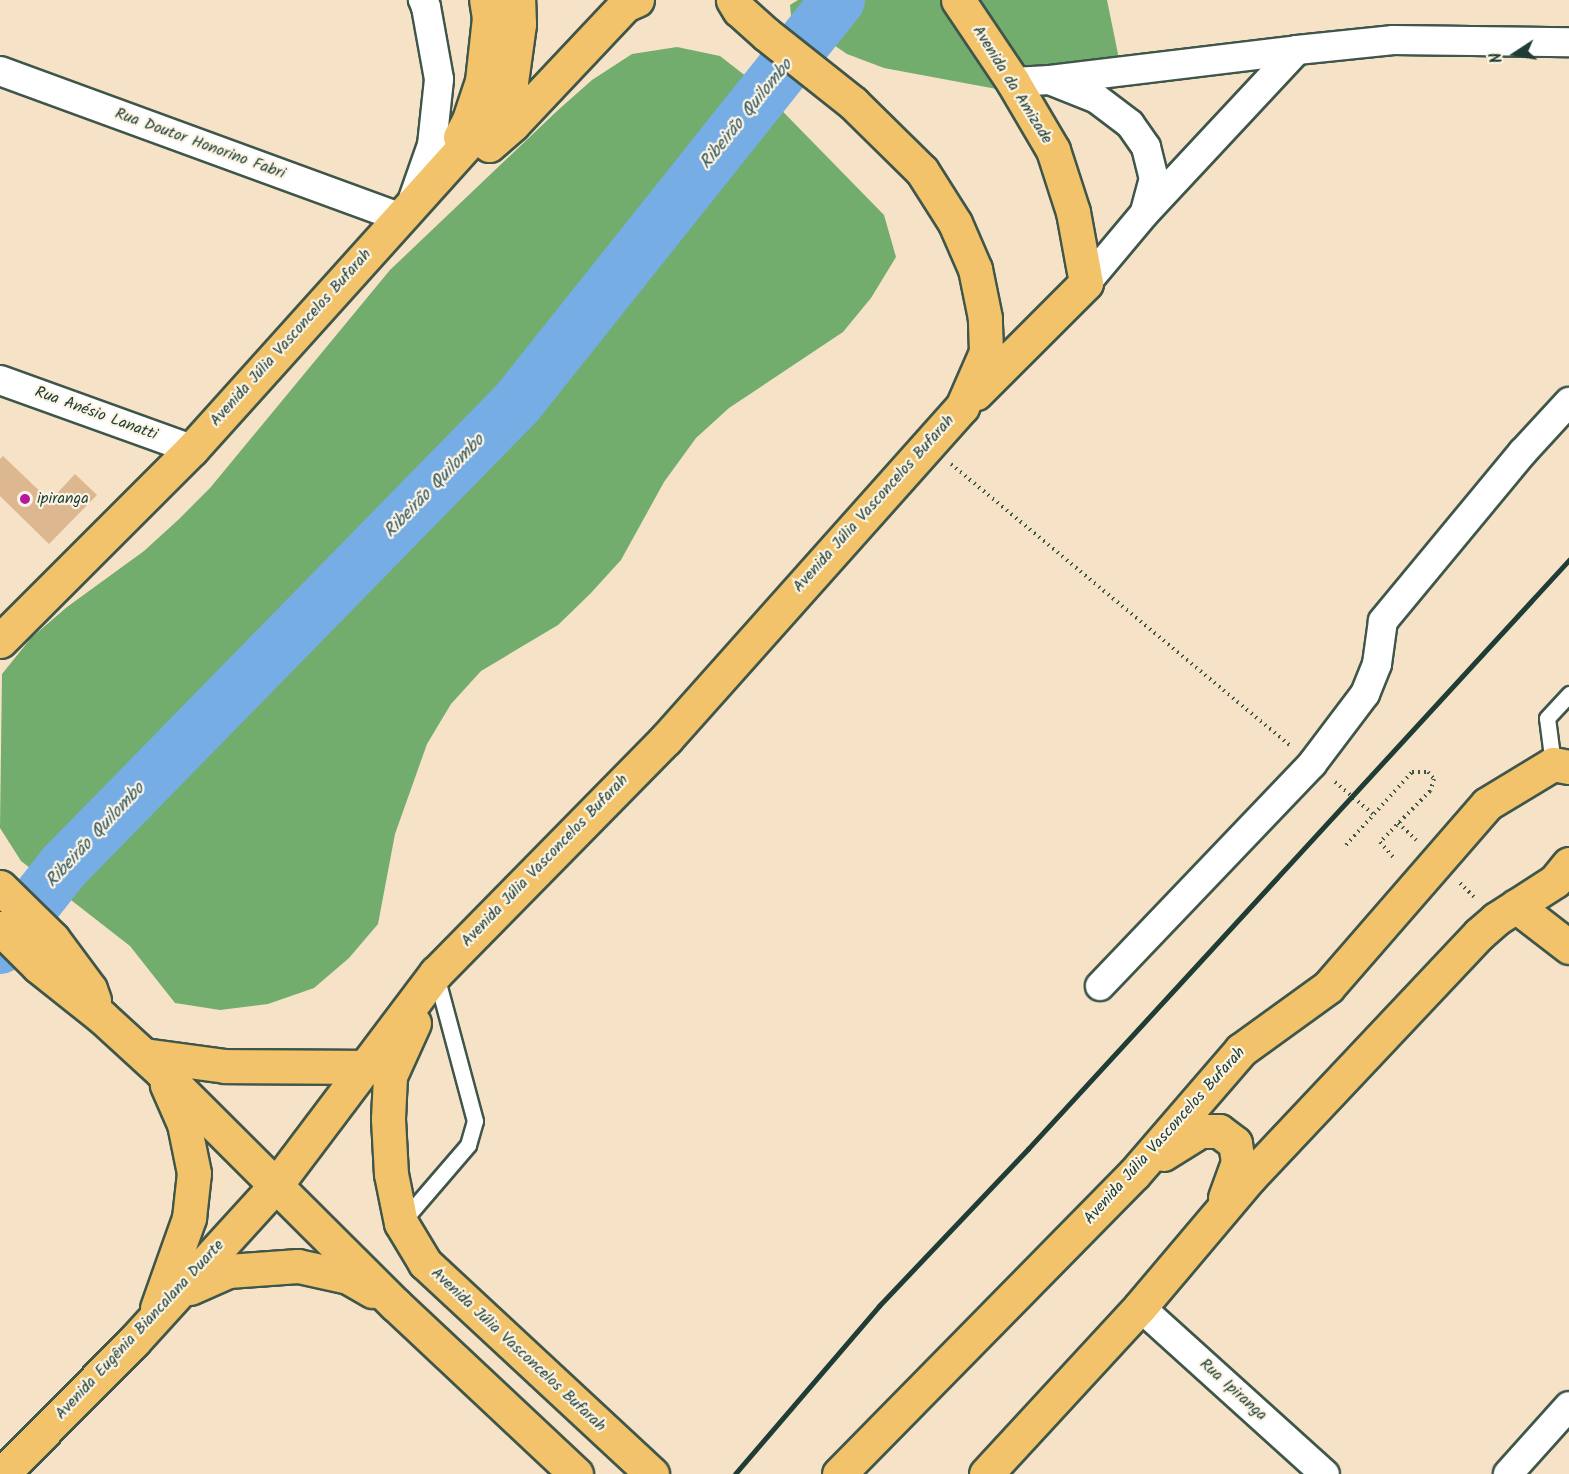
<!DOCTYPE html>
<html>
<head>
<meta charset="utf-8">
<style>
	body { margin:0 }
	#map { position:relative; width:1569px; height:1474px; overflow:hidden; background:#f5e2c7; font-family:Kalam,sans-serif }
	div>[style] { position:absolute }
	.forest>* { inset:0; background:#72ad6d }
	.river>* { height:54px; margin:-27px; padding:0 27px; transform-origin:27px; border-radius:27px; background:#76ade5 }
	.building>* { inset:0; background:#dcb790 }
	.path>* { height:4px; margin-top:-2px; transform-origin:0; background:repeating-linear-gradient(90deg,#3f564a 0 1.5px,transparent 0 6px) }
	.roads { filter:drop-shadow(2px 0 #3f564a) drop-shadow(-2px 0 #3f564a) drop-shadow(0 2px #3f564a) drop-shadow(0 -2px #3f564a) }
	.lane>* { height:15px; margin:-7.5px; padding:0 7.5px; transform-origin:7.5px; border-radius:7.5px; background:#fff }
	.street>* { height:28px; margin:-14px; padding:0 14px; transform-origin:14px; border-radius:14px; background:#fff }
	.primary>* { height:33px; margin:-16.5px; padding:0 16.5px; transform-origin:16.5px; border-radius:16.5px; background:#f2c36a }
	.rail>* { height:4.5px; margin:-2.25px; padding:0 2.25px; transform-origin:2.25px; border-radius:2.25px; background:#1f3d34 }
	.dots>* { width:16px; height:16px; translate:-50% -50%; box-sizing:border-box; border:3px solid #fcf5e5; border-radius:50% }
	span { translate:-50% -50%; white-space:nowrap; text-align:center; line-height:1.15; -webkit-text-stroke:4.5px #fcf5e5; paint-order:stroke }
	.street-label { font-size:16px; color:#1f3d34 }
	.poi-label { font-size:16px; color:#1f3d34 }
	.left { translate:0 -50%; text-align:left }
	.water-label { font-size:18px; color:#355960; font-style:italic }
	.north { position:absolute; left:1485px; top:24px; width:60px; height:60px; -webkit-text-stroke:4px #fcf5e5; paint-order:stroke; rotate:258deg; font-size:16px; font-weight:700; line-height:24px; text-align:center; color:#1f3d34 }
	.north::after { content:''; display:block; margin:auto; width:21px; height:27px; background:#1f3d34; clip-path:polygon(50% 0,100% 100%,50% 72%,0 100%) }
</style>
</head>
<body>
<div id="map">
	<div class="forest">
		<i style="clip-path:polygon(798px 0,1107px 0,1118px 54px,1092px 97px,1039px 97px,884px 68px,847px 54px,791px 16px,790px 5px)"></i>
		<i style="clip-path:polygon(677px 47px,720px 56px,756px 84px,884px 215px,896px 257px,871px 298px,843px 332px,729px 408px,696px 438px,664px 482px,621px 560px,590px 594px,558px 625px,481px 671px,451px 704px,427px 744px,395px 834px,378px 924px,349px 958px,314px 988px,268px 1004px,220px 1010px,175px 1003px,130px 946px,21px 861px,0 828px,2px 674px,31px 638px,67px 607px,144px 551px,178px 520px,210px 488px,390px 270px,557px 111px,592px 80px,632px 54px)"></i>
	</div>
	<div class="river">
		<i style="left:0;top:947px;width:103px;rotate:-51.7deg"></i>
		<i style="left:64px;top:866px;width:648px;rotate:-45.63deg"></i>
		<i style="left:517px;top:403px;width:515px;rotate:-51.46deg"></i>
	</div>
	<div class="building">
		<i style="clip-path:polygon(3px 456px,50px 501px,75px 474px,97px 495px,49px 544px,0 496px,0 459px)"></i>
	</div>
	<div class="path">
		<i style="left:951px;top:464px;width:440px;rotate:39.7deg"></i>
		<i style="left:1335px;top:782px;width:50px;rotate:40.1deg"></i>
		<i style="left:1398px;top:823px;width:25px;rotate:43deg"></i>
		<i style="left:1346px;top:845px;width:98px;rotate:-47.9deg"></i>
		<i style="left:1412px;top:772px;width:16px"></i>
		<i style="left:1428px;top:772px;width:9px;rotate:49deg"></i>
		<i style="left:1434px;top:779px;width:13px;rotate:108deg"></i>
		<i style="left:1430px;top:791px;width:71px;rotate:134.4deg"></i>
		<i style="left:1380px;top:842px;width:23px;rotate:49deg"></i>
		<i style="left:1460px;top:883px;width:20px;rotate:45deg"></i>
	</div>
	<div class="roads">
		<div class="lane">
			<i style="left:1553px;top:764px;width:46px;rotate:-97.4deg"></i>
			<i style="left:1547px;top:718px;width:33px;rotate:-47deg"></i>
			<i style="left:401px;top:1223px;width:103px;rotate:-49.3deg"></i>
			<i style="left:468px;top:1145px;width:25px;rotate:-74deg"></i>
			<i style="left:475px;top:1121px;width:151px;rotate:-105deg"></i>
		</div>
		<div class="street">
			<i style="left:1297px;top:50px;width:97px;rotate:-5.9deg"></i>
			<i style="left:1393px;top:40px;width:176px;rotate:0.7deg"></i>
			<i style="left:0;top:71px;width:426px;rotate:20.1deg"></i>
			<i style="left:1052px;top:81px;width:48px;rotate:21.8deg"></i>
			<i style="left:1097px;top:99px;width:41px;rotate:37.1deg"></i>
			<i style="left:1130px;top:124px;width:28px;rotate:55deg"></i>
			<i style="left:1146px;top:147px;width:32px;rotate:76deg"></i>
			<i style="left:1154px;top:178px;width:35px;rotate:105deg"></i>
			<i style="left:1013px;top:82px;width:37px;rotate:-3deg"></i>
			<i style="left:1050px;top:80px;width:249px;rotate:-6.9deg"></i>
			<i style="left:1297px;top:50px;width:224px;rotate:133deg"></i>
			<i style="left:1144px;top:214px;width:90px;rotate:130deg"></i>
			<i style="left:412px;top:202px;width:60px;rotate:-70.7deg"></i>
			<i style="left:432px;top:145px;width:66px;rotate:-83.9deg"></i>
			<i style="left:439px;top:79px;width:73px;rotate:-100.2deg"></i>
			<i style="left:426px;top:7px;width:8px;rotate:-113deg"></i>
			<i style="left:0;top:380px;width:204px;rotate:19.8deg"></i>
			<i style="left:1100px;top:986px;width:307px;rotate:-46.3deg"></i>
			<i style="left:1312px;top:764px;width:88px;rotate:-52.9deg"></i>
			<i style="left:1365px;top:694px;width:32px;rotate:-68deg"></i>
			<i style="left:1377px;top:664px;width:43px;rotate:-82.1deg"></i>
			<i style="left:1383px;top:621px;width:219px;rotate:-50.4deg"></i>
			<i style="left:1523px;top:452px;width:68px;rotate:-47.4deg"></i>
			<i style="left:1140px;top:1307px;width:249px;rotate:42.1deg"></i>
			<i style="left:1508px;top:1474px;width:91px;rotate:-48.1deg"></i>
		</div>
		<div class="primary">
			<i style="left:958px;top:0;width:99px;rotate:56.1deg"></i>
			<i style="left:1013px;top:82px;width:79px;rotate:59.5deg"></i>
			<i style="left:1053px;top:150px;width:65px;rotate:72.1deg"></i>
			<i style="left:1073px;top:212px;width:72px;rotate:79.6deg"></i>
			<i style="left:1086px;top:283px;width:156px;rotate:135deg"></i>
			<i style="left:460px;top:137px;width:19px;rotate:-62deg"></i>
			<i style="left:469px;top:120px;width:41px;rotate:-71.6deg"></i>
			<i style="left:482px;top:81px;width:63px;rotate:-83.7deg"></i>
			<i style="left:489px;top:18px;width:18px;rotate:-99deg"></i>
			<i style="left:489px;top:145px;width:32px;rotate:-41deg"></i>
			<i style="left:513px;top:124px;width:163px;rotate:-46.7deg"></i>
			<i style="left:625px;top:5px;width:13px;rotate:-23deg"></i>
			<i style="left:0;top:641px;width:272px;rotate:-45deg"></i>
			<i style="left:192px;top:449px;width:457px;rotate:-48deg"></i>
			<i style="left:498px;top:109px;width:30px;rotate:-64deg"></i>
			<i style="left:511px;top:82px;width:59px;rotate:-82.1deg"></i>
			<i style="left:519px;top:24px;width:24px;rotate:-92deg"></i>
			<i style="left:0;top:887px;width:74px;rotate:44.5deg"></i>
			<i style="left:53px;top:939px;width:62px;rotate:53.5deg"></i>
			<i style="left:90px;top:989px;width:12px;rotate:70deg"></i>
			<i style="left:1516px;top:906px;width:67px;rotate:37.7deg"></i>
			<i style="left:0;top:928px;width:54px;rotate:45deg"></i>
			<i style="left:38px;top:966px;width:82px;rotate:38.6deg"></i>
			<i style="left:102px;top:1017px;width:81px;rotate:42.5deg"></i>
			<i style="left:162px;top:1072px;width:330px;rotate:44.9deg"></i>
			<i style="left:396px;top:1305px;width:247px;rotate:43.2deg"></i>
			<i style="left:414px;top:1023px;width:58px;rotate:114.4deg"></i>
			<i style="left:390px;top:1076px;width:43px;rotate:92.7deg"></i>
			<i style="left:388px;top:1119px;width:55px;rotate:86.9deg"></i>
			<i style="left:391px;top:1174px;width:50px;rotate:78.5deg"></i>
			<i style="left:401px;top:1223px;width:47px;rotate:59deg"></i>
			<i style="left:425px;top:1263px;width:310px;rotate:42.9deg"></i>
			<i style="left:144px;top:1055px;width:82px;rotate:7.7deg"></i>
			<i style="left:225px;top:1066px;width:140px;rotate:0.4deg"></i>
			<i style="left:1163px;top:1154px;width:44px;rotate:-31.9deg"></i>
			<i style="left:1200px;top:1131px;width:19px"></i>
			<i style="left:1219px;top:1131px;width:20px;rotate:37deg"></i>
			<i style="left:1235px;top:1143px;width:19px;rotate:81deg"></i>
			<i style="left:1238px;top:1162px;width:38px;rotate:110deg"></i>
			<i style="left:190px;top:1288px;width:42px;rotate:-24.1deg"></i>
			<i style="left:228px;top:1271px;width:70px;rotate:-4.1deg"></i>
			<i style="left:298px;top:1266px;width:51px;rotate:12.4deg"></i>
			<i style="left:348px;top:1277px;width:28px;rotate:30deg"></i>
			<i style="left:157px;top:1308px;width:96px;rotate:-70.4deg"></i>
			<i style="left:189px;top:1218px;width:45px;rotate:-83.7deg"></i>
			<i style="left:194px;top:1173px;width:50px;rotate:-101.5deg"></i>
			<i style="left:184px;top:1124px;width:43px;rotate:-113.6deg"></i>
			<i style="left:2px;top:1474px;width:187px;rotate:-45.2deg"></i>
			<i style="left:134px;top:1341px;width:211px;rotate:-47.7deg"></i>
			<i style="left:276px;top:1185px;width:266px;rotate:-53deg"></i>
			<i style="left:436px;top:973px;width:328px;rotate:-45.5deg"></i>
			<i style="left:666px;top:739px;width:445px;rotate:-48.3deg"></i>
			<i style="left:962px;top:407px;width:60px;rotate:-66.4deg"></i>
			<i style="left:986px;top:352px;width:34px;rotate:-92deg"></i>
			<i style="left:985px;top:318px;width:50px;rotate:-101.5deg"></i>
			<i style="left:975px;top:269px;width:50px;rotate:-113.5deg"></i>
			<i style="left:955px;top:223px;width:62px;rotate:-122.4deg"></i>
			<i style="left:922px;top:171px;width:97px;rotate:-135.4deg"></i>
			<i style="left:853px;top:103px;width:111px;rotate:-141.6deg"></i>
			<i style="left:766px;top:34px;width:36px;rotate:-138deg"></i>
			<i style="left:739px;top:10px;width:12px;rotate:-121deg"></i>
			<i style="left:839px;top:1474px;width:421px;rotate:-45.5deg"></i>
			<i style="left:1134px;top:1174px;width:164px;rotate:-49.2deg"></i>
			<i style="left:1241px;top:1050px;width:107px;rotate:-35.9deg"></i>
			<i style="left:1328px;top:987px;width:242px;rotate:-49deg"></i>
			<i style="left:1487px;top:804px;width:77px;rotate:-31.2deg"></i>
			<i style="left:1553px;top:764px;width:16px;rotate:11deg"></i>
			<i style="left:986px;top:1474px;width:227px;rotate:-47.3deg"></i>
			<i style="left:1140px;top:1307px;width:169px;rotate:-49.8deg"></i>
			<i style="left:1249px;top:1178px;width:335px;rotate:-46.7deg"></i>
			<i style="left:1479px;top:934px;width:23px;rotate:-41deg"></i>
			<i style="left:1496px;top:919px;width:70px;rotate:-32.8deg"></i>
			<i style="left:1555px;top:881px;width:22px;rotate:-51deg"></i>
		</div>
	</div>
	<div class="rail">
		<i style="left:735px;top:1474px;width:221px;rotate:-49.4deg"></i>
		<i style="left:879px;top:1306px;width:216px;rotate:-46.5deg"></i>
		<i style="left:1028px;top:1149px;width:800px;rotate:-47.43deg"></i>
	</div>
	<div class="dots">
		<i style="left:25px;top:499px;background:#b5179e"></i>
	</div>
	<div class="street-label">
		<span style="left:1012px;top:85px;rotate:58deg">Avenida da Amizade</span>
		<span style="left:200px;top:144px;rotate:20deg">Rua Doutor Honorino Fabri</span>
		<span style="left:291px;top:338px;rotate:-48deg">Avenida Júlia Vasconcelos Bufarah</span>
		<span style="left:96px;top:414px;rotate:20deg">Rua Anésio Lanatti</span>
		<span style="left:874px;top:504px;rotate:-48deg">Avenida Júlia Vasconcelos Bufarah</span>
		<span style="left:545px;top:861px;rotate:-46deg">Avenida Júlia Vasconcelos Bufarah</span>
		<span style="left:1165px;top:1136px;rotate:-48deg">Avenida Júlia Vasconcelos Bufarah</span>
		<span style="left:140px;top:1330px;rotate:-47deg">Avenida Eugênia Biancalana Duarte</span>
		<span style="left:518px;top:1350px;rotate:43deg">Avenida Júlia Vasconcelos Bufarah</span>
		<span style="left:1233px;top:1390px;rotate:42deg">Rua Ipiranga</span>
	</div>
	<div class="poi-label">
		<span class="left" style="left:37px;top:499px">ipiranga</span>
	</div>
	<div class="water-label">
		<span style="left:747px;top:115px;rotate:-51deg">Ribeirão Quilombo</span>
		<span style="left:435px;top:487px;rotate:-46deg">Ribeirão Quilombo</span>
		<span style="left:96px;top:836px;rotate:-47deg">Ribeirão Quilombo</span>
	</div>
	<div class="north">N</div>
</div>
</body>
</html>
